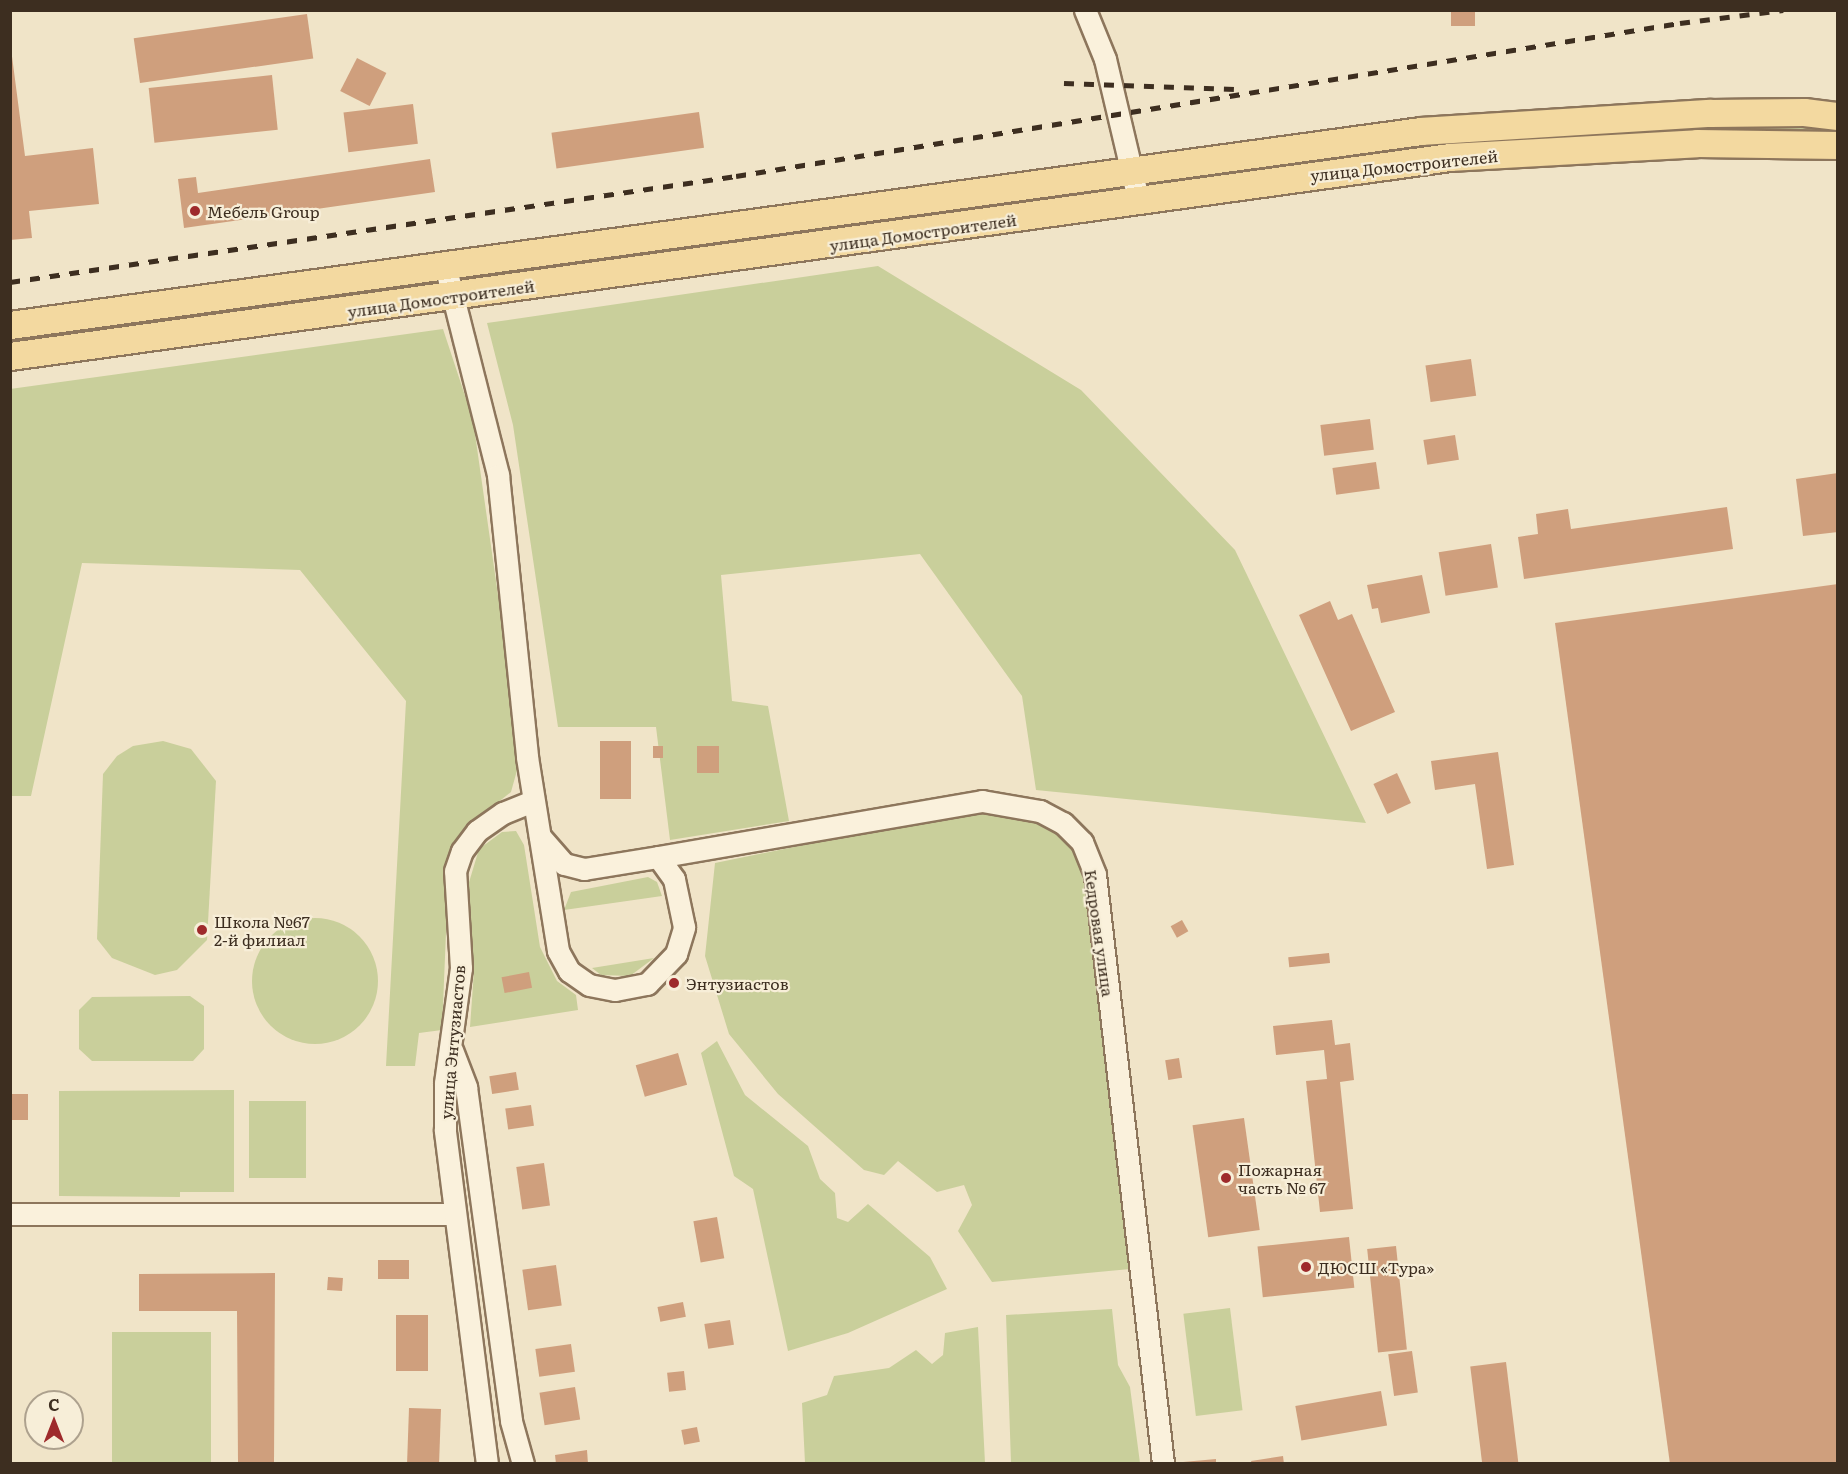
<!DOCTYPE html>
<html>
<head>
<meta charset="utf-8">
<style>
	body { margin:0 }
	#map { position:relative; width:1848px; height:1474px; overflow:hidden; background:#f0e4c8; font-family:Literata,serif }
	div>[style] { position:absolute }
	.green>* { inset:0; background:#c9cf9b; transform-origin:0 0 }
	.round { border-radius:50% }
	.building>* { inset:0; background:#cf9f7d; transform-origin:0 0 }
	.roads { filter:drop-shadow(2px 0 #8d765c) drop-shadow(-2px 0 #8d765c) drop-shadow(0 2px #8d765c) drop-shadow(0 -2px #8d765c) }
	.minor>* { height:21px; margin:-10.5px; padding:0 10.5px; transform-origin:10.5px; border-radius:10.5px; background:#faf1dc }
	.major>* { height:27px; margin:-13.5px; padding:0 13.5px; transform-origin:13.5px; border-radius:13.5px; background:#f3d9a0 }
	.rail>* { height:4.5px; margin-top:-2.25px; transform-origin:0; background:repeating-linear-gradient(90deg,#3d2e20 0 10px,transparent 0 20px) }
	.dots>* { width:16px; height:16px; translate:-50% -50%; box-sizing:border-box; border:3px solid #f7eed8; border-radius:50% }
	span { translate:-50% -50%; white-space:nowrap; text-align:center; line-height:1.15; -webkit-text-stroke:4.5px #f7eed8; paint-order:stroke }
	.street-label { font-size:16px; color:#3d2e20 }
	.poi-label { font-size:16px; color:#3d2e20 }
	.left { translate:0 -50%; text-align:left }
	.frame { position:absolute; inset:0; border:12px solid #3d2e20; pointer-events:none }
	.north { position:absolute; left:24px; top:1390px; width:60px; height:60px; box-sizing:border-box; background:#f7eed8; border:2px solid #ada18e; border-radius:50%; rotate:0deg; font-size:16px; font-weight:700; line-height:24px; text-align:center; color:#3d2e20 }
	.north::after { content:''; display:block; margin:auto; width:21px; height:27px; background:#9e2a2b; clip-path:polygon(50% 0,100% 100%,50% 72%,0 100%) }
</style>
</head>
<body>
<div id="map">
	<div class="green">
		<i style="clip-path:polygon(1806px 123px,1838px 128px,1837px 134px,1712px 131px,1452px 144px,1533px 133px)"></i>
		<i style="clip-path:polygon(1380px 149px,1381px 154px,1172px 182px,1172px 176px)"></i>
		<i style="clip-path:polygon(1091px 188px,1091px 193px,822px 231px,803px 225px)"></i>
		<i style="clip-path:polygon(781px 229px,803px 235px,509px 275px,509px 270px)"></i>
		<i style="clip-path:polygon(878px 266px,1081px 390px,1235px 550px,1366px 823px,1036px 790px,1022px 696px,920px 554px,721px 575px,732px 701px,768px 706px,789px 821px,670px 840px,656px 727px,558px 727px,513px 425px,487px 323px)"></i>
		<i style="clip-path:polygon(419px 281px,424px 287px,11px 346px,10px 336px)"></i>
		<i style="clip-path:polygon(443px 329px,473px 420px,521px 756px,511px 792px,462px 831px,449px 860px,442px 1030px,419px 1033px,415px 1066px,386px 1066px,406px 701px,300px 570px,82px 563px,31px 796px,11px 796px,10px 389px)"></i>
		<i style="clip-path:polygon(163px 741px,191px 749px,216px 781px,207px 940px,177px 970px,155px 975px,112px 958px,97px 939px,103px 774px,117px 756px,133px 746px)"></i>
		<i style="clip-path:polygon(992px 807px,1040px 822px,1078px 850px,1089px 882px,1130px 1269px,992px 1282px,958px 1231px,972px 1205px,964px 1185px,937px 1192px,898px 1161px,884px 1175px,864px 1170px,778px 1094px,729px 1034px,705px 956px,715px 863px)"></i>
		<i style="clip-path:polygon(516px 831px,524px 845px,540px 947px,557px 981px,576px 995px,578px 1010px,470px 1027px,474px 971px,467px 889px,479px 849px,502px 832px)"></i>
		<i style="clip-path:polygon(648px 877px,657px 882px,662px 896px,564px 910px,571px 892px)"></i>
		<i class="round" style="left:252px;top:918px;width:126px;height:126px"></i>
		<i style="clip-path:polygon(654px 958px,630px 976px,601px 975px,592px 968px)"></i>
		<i style="clip-path:polygon(190px 996px,204px 1006px,204px 1049px,193px 1061px,92px 1061px,79px 1049px,79px 1010px,92px 997px)"></i>
		<i style="clip-path:polygon(717px 1041px,745px 1095px,808px 1146px,820px 1179px,835px 1193px,837px 1218px,848px 1222px,868px 1204px,930px 1257px,947px 1289px,848px 1333px,788px 1351px,753px 1189px,734px 1176px,701px 1053px)"></i>
		<i style="clip-path:polygon(234px 1090px,234px 1192px,180px 1192px,180px 1197px,59px 1196px,59px 1091px)"></i>
		<i style="left:306px;top:1101px;width:77px;height:57px;rotate:90deg"></i>
		<i style="left:1230px;top:1308px;width:103px;height:47px;rotate:83deg"></i>
		<i style="clip-path:polygon(1112px 1309px,1118px 1365px,1130px 1387px,1140px 1463px,1011px 1463px,1006px 1315px)"></i>
		<i style="clip-path:polygon(978px 1327px,985px 1463px,805px 1463px,802px 1403px,827px 1395px,834px 1376px,889px 1368px,916px 1350px,932px 1364px,943px 1355px,945px 1333px)"></i>
		<i style="left:211px;top:1332px;width:131px;height:99px;rotate:90deg"></i>
	</div>
	<div class="building">
		<i style="left:1451px;top:10px;width:24px;height:16px"></i>
		<i style="left:307px;top:14px;width:45px;height:175px;rotate:82deg"></i>
		<i style="clip-path:polygon(10px 41px,25px 156px,93px 148px,99px 204px,29px 211px,32px 238px,10px 240px)"></i>
		<i style="left:357px;top:58px;width:33px;height:37px;rotate:27deg"></i>
		<i style="left:272px;top:75px;width:55px;height:124px;rotate:84deg"></i>
		<i style="left:413px;top:104px;width:40px;height:70px;rotate:83deg"></i>
		<i style="left:699px;top:112px;width:36px;height:149px;rotate:82deg"></i>
		<i style="clip-path:polygon(430px 159px,435px 192px,184px 228px,178px 179px,196px 177px,198px 193px)"></i>
		<i style="left:1471px;top:359px;width:37px;height:46px;rotate:82deg"></i>
		<i style="left:1370px;top:419px;width:31px;height:50px;rotate:83deg"></i>
		<i style="left:1455px;top:435px;width:25px;height:32px;rotate:81deg"></i>
		<i style="left:1376px;top:462px;width:27px;height:44px;rotate:82deg"></i>
		<i style="clip-path:polygon(1838px 473px,1838px 532px,1803px 536px,1796px 479px)"></i>
		<i style="clip-path:polygon(1727px 507px,1733px 549px,1524px 579px,1518px 537px,1538px 534px,1536px 514px,1568px 509px,1571px 529px)"></i>
		<i style="left:1491px;top:544px;width:44px;height:53px;rotate:81deg"></i>
		<i style="clip-path:polygon(1422px 575px,1430px 613px,1381px 623px,1378px 608px,1372px 609px,1367px 585px)"></i>
		<i style="clip-path:polygon(1838px 584px,1838px 1464px,1670px 1464px,1555px 623px)"></i>
		<i style="clip-path:polygon(1330px 601px,1338px 620px,1352px 614px,1395px 712px,1351px 731px,1299px 615px)"></i>
		<i style="left:600px;top:741px;width:31px;height:58px"></i>
		<i style="left:653px;top:746px;width:10px;height:12px"></i>
		<i style="left:697px;top:746px;width:22px;height:27px"></i>
		<i style="clip-path:polygon(1498px 752px,1514px 865px,1487px 869px,1475px 784px,1435px 790px,1431px 761px)"></i>
		<i style="left:1397px;top:773px;width:33px;height:26px;rotate:65deg"></i>
		<i style="left:1182px;top:920px;width:13px;height:13px;rotate:61deg"></i>
		<i style="left:1329px;top:953px;width:10px;height:41px;rotate:84deg"></i>
		<i style="left:529px;top:972px;width:16px;height:28px;rotate:79deg"></i>
		<i style="clip-path:polygon(1332px 1020px,1335px 1045px,1350px 1043px,1354px 1080px,1340px 1082px,1353px 1209px,1320px 1212px,1306px 1081px,1327px 1079px,1324px 1050px,1276px 1055px,1273px 1026px)"></i>
		<i style="left:678px;top:1053px;width:33px;height:44px;rotate:74deg"></i>
		<i style="left:1179px;top:1058px;width:20px;height:14px;rotate:81deg"></i>
		<i style="left:516px;top:1072px;width:18px;height:27px;rotate:81deg"></i>
		<i style="left:12px;top:1094px;width:16px;height:26px"></i>
		<i style="left:531px;top:1105px;width:21px;height:26px;rotate:82deg"></i>
		<i style="left:1244px;top:1118px;width:113px;height:52px;rotate:82deg"></i>
		<i style="left:544px;top:1163px;width:43px;height:28px;rotate:82deg"></i>
		<i style="left:717px;top:1217px;width:42px;height:24px;rotate:80deg"></i>
		<i style="left:1349px;top:1237px;width:51px;height:92px;rotate:84deg"></i>
		<i style="left:1396px;top:1246px;width:104px;height:29px;rotate:84deg"></i>
		<i style="left:378px;top:1260px;width:31px;height:19px"></i>
		<i style="left:556px;top:1265px;width:41px;height:34px;rotate:82deg"></i>
		<i style="clip-path:polygon(275px 1273px,274px 1464px,238px 1464px,237px 1311px,139px 1311px,139px 1274px)"></i>
		<i style="left:328px;top:1277px;width:15px;height:13px;rotate:4deg"></i>
		<i style="left:683px;top:1302px;width:15px;height:26px;rotate:79deg"></i>
		<i style="left:396px;top:1315px;width:32px;height:56px"></i>
		<i style="left:730px;top:1320px;width:25px;height:26px;rotate:81deg"></i>
		<i style="left:571px;top:1344px;width:28px;height:36px;rotate:82deg"></i>
		<i style="left:1412px;top:1351px;width:42px;height:24px;rotate:82deg"></i>
		<i style="left:1506px;top:1362px;width:103px;height:36px;rotate:83deg"></i>
		<i style="left:684px;top:1371px;width:19px;height:17px;rotate:84deg"></i>
		<i style="left:575px;top:1387px;width:33px;height:36px;rotate:81deg"></i>
		<i style="left:1381px;top:1391px;width:35px;height:87px;rotate:80deg"></i>
		<i style="left:409px;top:1408px;width:32px;height:56px;rotate:2deg"></i>
		<i style="left:697px;top:1427px;width:15px;height:16px;rotate:79deg"></i>
		<i style="clip-path:polygon(587px 1450px,588px 1464px,556px 1464px,555px 1455px)"></i>
		<i style="clip-path:polygon(1283px 1456px,1284px 1464px,1252px 1464px,1251px 1461px)"></i>
		<i style="clip-path:polygon(1216px 1459px,1216px 1464px,1183px 1464px,1183px 1462px)"></i>
	</div>
	<div class="roads">
		<div class="minor">
			<i style="left:1085px;top:10px;width:53px;rotate:67.8deg"></i>
			<i style="left:1105px;top:59px;width:148px;rotate:76.7deg"></i>
			<i style="left:445px;top:265px;width:217px;rotate:75.8deg"></i>
			<i style="left:498px;top:475px;width:283px;rotate:84.1deg"></i>
			<i style="left:527px;top:757px;width:196px;rotate:80.9deg"></i>
			<i style="left:558px;top:951px;width:23px;rotate:61deg"></i>
			<i style="left:569px;top:971px;width:24px;rotate:35deg"></i>
			<i style="left:589px;top:985px;width:26px;rotate:11deg"></i>
			<i style="left:615px;top:990px;width:33px;rotate:-11deg"></i>
			<i style="left:647px;top:984px;width:42px;rotate:-46deg"></i>
			<i style="left:676px;top:954px;width:28px;rotate:-73deg"></i>
			<i style="left:684px;top:927px;width:49px;rotate:-101.8deg"></i>
			<i style="left:674px;top:879px;width:27px;rotate:-126deg"></i>
			<i style="left:658px;top:857px;width:75px;rotate:170.8deg"></i>
			<i style="left:584px;top:869px;width:21px;rotate:-166deg"></i>
			<i style="left:564px;top:864px;width:37px;rotate:-131deg"></i>
			<i style="left:658px;top:857px;width:329px;rotate:-9.8deg"></i>
			<i style="left:982px;top:801px;width:59px;rotate:9.8deg"></i>
			<i style="left:1040px;top:811px;width:26px;rotate:28deg"></i>
			<i style="left:1063px;top:823px;width:27px;rotate:45deg"></i>
			<i style="left:1082px;top:842px;width:35px;rotate:68deg"></i>
			<i style="left:1095px;top:875px;width:593px;rotate:83.41deg"></i>
			<i style="left:452px;top:1050px;width:40px;rotate:69deg"></i>
			<i style="left:466px;top:1087px;width:337px;rotate:82.3deg"></i>
			<i style="left:511px;top:1421px;width:45px;rotate:74.4deg"></i>
			<i style="left:10px;top:1214px;width:443px"></i>
			<i style="left:487px;top:1464px;width:337px;rotate:-97.2deg"></i>
			<i style="left:445px;top:1130px;width:47px;rotate:-90deg"></i>
			<i style="left:445px;top:1083px;width:116px;rotate:-82.1deg"></i>
			<i style="left:461px;top:968px;width:97px;rotate:-93.5deg"></i>
			<i style="left:455px;top:871px;width:21px;rotate:-71deg"></i>
			<i style="left:462px;top:851px;width:25px;rotate:-53deg"></i>
			<i style="left:477px;top:831px;width:32px;rotate:-35deg"></i>
			<i style="left:503px;top:813px;width:32px;rotate:-22deg"></i>
		</div>
		<div class="major">
			<i style="left:10px;top:325px;width:1423px;rotate:-7.83deg"></i>
			<i style="left:1420px;top:131px;width:291px;rotate:-3.6deg"></i>
			<i style="left:1710px;top:113px;width:94px;rotate:-0.6deg"></i>
			<i style="left:1804px;top:112px;width:34px;rotate:7deg"></i>
			<i style="left:10px;top:356px;width:1453px;rotate:-7.87deg"></i>
			<i style="left:1449px;top:157px;width:248px;rotate:-3.2deg"></i>
			<i style="left:1697px;top:143px;width:141px;rotate:0.8deg"></i>
		</div>
	</div>
	<div class="rail">
		<i style="left:1064px;top:83px;width:171px;rotate:2deg"></i>
		<i style="left:10px;top:282px;width:734px;rotate:-8.31deg"></i>
		<i style="left:736px;top:176px;width:956px;rotate:-9.21deg"></i>
		<i style="left:1680px;top:23px;width:104px;rotate:-7.2deg"></i>
	</div>
	<div class="dots">
		<i style="left:195px;top:211px;background:#9e2a2b"></i>
		<i style="left:202px;top:930px;background:#9e2a2b"></i>
		<i style="left:674px;top:983px;background:#9e2a2b"></i>
		<i style="left:1226px;top:1178px;background:#9e2a2b"></i>
		<i style="left:1306px;top:1267px;background:#9e2a2b"></i>
	</div>
	<div class="street-label">
		<span style="left:1404px;top:165px;rotate:-6deg">улица Домостроителей</span>
		<span style="left:923px;top:232px;rotate:-8deg">улица Домостроителей</span>
		<span style="left:441px;top:298px;rotate:-8deg">улица Домостроителей</span>
		<span style="left:1100px;top:933px;rotate:82deg">Кедровая улица</span>
		<span style="left:452px;top:1042px;rotate:-85deg">улица Энтузиастов</span>
	</div>
	<div class="poi-label">
		<span class="left" style="left:207px;top:211px">Мебель Group</span>
		<span class="left" style="left:214px;top:930px">Школа №67<br>2-й филиал</span>
		<span class="left" style="left:686px;top:983px">Энтузиастов</span>
		<span class="left" style="left:1238px;top:1178px">Пожарная<br>часть № 67</span>
		<span class="left" style="left:1318px;top:1267px">ДЮСШ «Тура»</span>
	</div>
	<div class="frame"></div>
	<div class="north">С</div>
</div>
</body>
</html>
